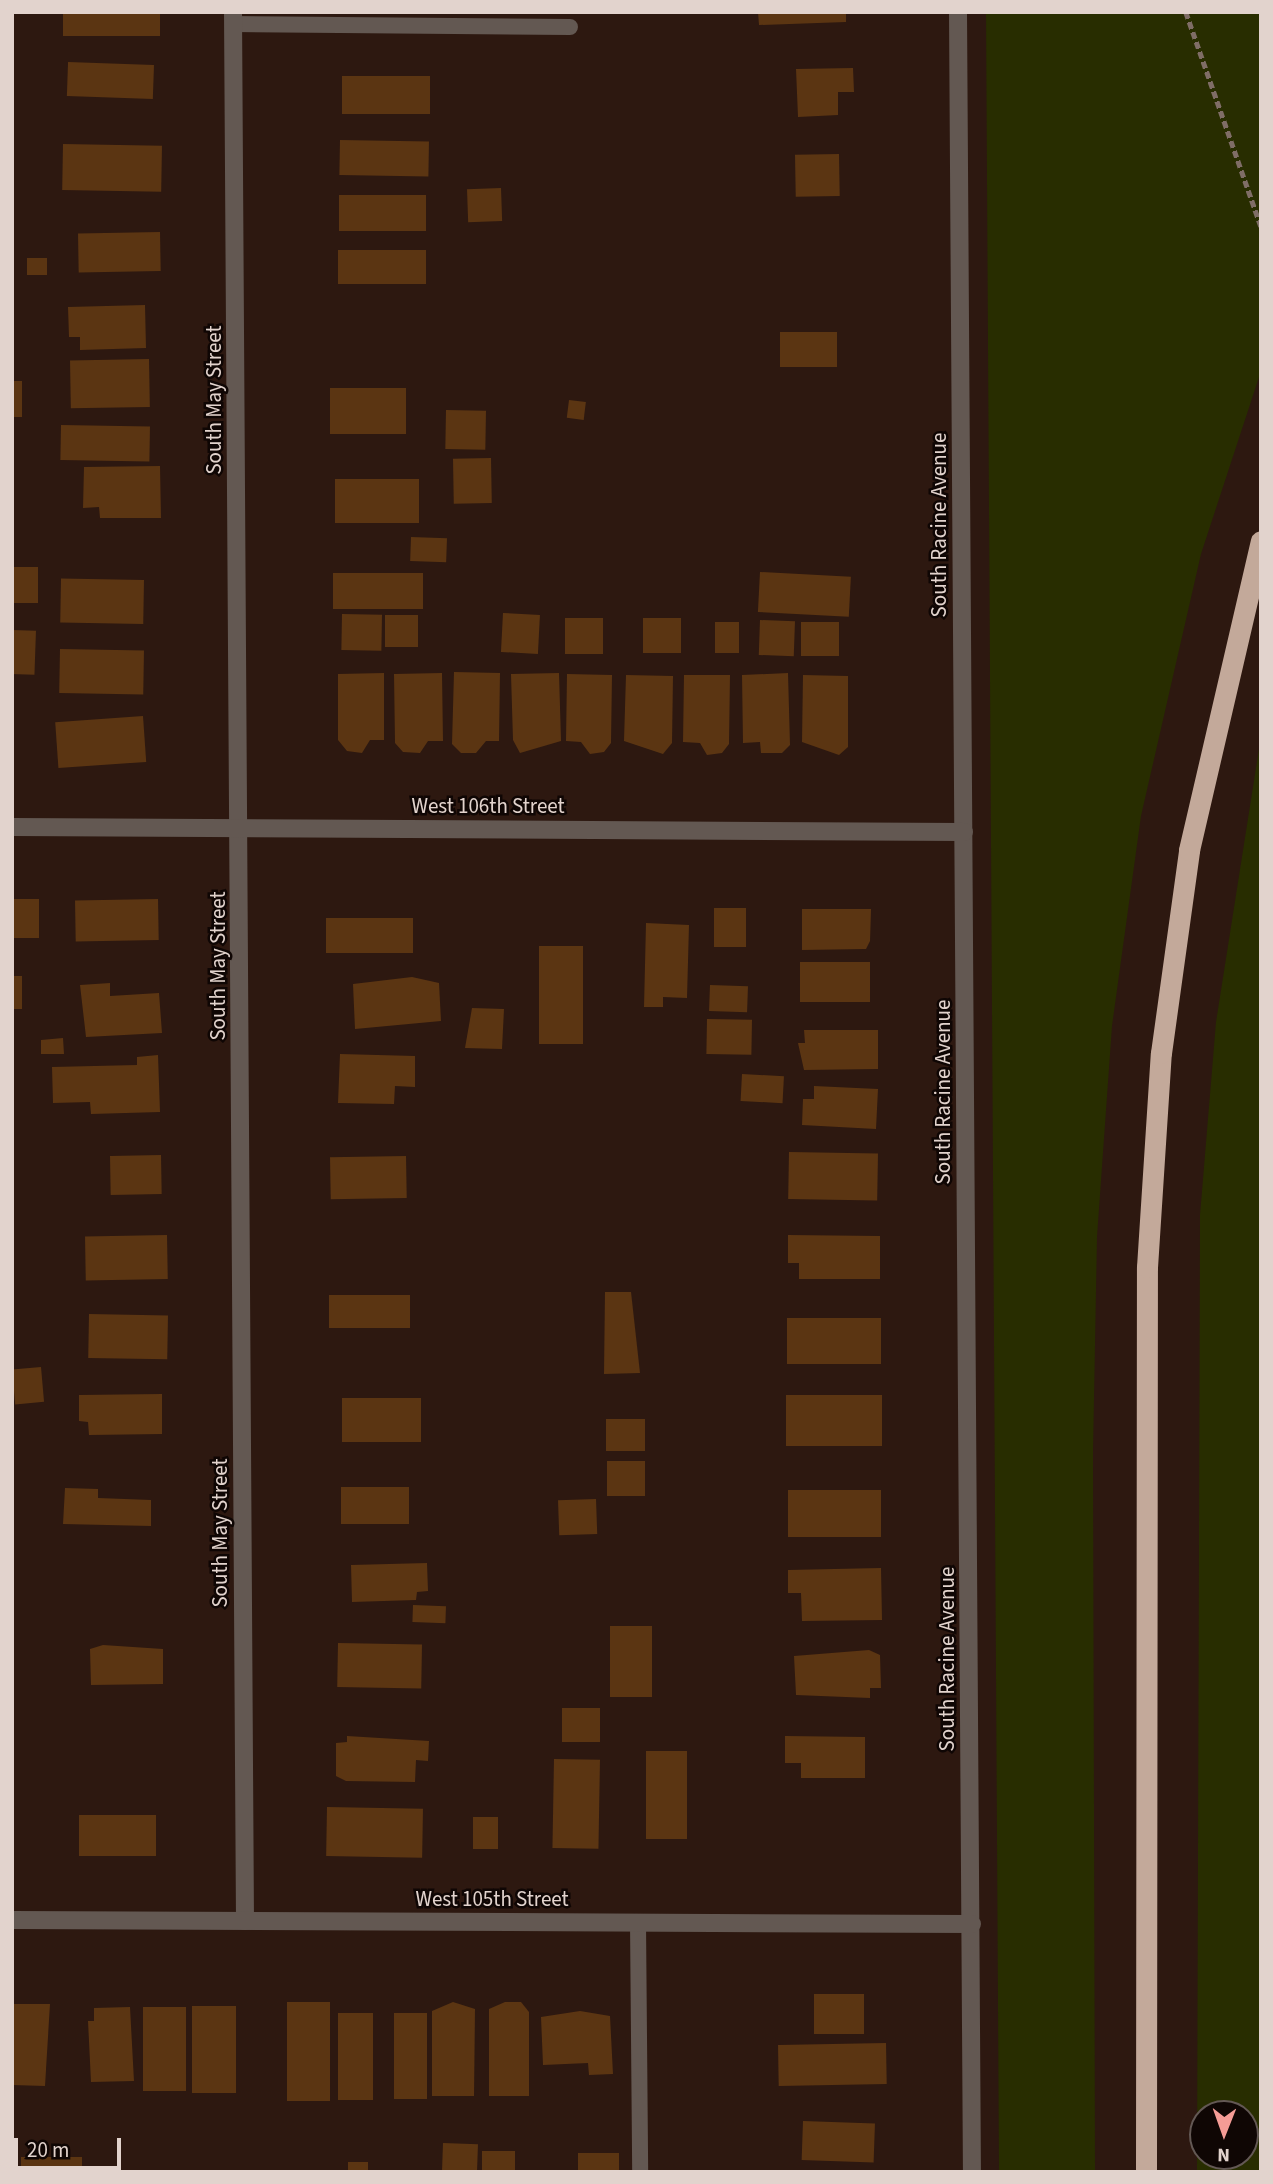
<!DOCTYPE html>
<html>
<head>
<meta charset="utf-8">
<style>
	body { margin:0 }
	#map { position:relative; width:1273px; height:2184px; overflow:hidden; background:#2d1810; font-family:"Source Sans 3",sans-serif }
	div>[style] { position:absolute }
	.green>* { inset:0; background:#282d00 }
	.building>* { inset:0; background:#5b3512; transform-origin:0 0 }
	.path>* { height:4.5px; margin-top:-2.25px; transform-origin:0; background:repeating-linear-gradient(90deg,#7f6d66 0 7px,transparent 0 10.5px) }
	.lane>* { height:16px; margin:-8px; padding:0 8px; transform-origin:8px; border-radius:8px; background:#635852 }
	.street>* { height:18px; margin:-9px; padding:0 9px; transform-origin:9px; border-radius:9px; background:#635852 }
	.highway>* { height:21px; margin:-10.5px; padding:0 10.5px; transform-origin:10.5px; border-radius:10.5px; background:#c3a99a }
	span { translate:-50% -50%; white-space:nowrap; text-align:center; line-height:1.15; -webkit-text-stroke:5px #0f0604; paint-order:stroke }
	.street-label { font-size:21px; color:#e2d3cd }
	.frame { position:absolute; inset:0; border:14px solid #e2d3cd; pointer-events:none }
	.north { position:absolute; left:1189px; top:2100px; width:70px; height:70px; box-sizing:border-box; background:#0f0604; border:2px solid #635854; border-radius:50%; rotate:181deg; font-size:19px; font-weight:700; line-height:28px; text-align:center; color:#e2d3cd }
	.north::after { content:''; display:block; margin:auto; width:24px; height:32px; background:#f59c96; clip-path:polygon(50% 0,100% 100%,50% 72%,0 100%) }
	.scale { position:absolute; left:14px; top:2138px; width:107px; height:32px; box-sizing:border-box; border:4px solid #e2d3cd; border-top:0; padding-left:9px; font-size:21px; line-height:24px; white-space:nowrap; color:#e2d3cd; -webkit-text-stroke:5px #0f0604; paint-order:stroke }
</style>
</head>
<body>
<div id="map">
	<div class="green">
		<i style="clip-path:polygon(986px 12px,1261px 12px,1261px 371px,1201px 554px,1141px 816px,1112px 1026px,1097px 1237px,1093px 1453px,1095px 2172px,999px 2172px)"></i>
		<i style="clip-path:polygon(evenodd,1261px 736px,1261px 2172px,1197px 2172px,1200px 1215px,1216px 1022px,1261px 736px,1203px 2114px,1245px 2114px,1245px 2156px,1203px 2156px,1203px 2114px)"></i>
	</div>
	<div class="building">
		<i style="left:63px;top:12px;width:97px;height:24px"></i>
		<i style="clip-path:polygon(758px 12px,846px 12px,846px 22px,759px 25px)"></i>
		<i style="left:154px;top:65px;width:34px;height:86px;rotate:92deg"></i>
		<i style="clip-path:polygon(853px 68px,854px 92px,838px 92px,838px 115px,798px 117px,796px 69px)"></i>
		<i style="left:342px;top:76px;width:88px;height:38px"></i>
		<i style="left:340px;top:140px;width:89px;height:35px;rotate:1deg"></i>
		<i style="left:63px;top:144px;width:99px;height:46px;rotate:1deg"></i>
		<i style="left:839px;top:154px;width:42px;height:44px;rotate:89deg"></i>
		<i style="left:501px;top:188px;width:33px;height:34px;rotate:88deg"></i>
		<i style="left:339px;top:195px;width:87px;height:36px"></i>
		<i style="left:160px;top:232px;width:39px;height:82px;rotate:89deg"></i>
		<i style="left:426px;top:250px;width:34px;height:88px;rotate:90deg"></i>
		<i style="left:27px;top:258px;width:20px;height:17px"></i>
		<i style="clip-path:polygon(145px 305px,146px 348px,80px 350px,80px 337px,69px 337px,68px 307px)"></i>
		<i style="left:837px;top:332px;width:35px;height:57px;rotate:90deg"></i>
		<i style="left:149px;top:359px;width:48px;height:79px;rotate:89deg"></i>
		<i style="left:12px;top:381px;width:10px;height:36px"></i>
		<i style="left:330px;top:388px;width:76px;height:46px"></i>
		<i style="left:569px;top:400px;width:17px;height:18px;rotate:7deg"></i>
		<i style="left:446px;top:410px;width:40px;height:39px;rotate:1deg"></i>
		<i style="left:61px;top:425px;width:89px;height:35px;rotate:1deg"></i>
		<i style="left:491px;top:458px;width:45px;height:38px;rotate:89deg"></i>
		<i style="clip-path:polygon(160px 466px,161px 518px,100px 518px,99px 507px,83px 508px,84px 467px)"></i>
		<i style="left:335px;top:479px;width:84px;height:44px"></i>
		<i style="left:411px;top:537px;width:36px;height:24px;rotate:2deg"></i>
		<i style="left:38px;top:567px;width:36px;height:26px;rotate:90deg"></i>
		<i style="left:760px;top:572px;width:91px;height:40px;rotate:3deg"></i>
		<i style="left:333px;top:573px;width:90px;height:36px"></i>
		<i style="left:144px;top:580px;width:44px;height:83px;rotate:91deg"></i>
		<i style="left:503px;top:613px;width:37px;height:39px;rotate:3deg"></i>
		<i style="left:342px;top:614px;width:40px;height:36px;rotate:1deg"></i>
		<i style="left:418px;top:615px;width:32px;height:33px;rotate:90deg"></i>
		<i style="left:565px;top:618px;width:38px;height:36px"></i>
		<i style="left:643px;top:618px;width:38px;height:35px"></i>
		<i style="left:760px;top:620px;width:35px;height:35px;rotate:2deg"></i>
		<i style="left:715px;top:622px;width:24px;height:31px"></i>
		<i style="left:801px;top:622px;width:38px;height:34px"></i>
		<i style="left:12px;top:630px;width:24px;height:44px;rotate:2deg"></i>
		<i style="left:60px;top:649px;width:84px;height:44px;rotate:1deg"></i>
		<i style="clip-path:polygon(454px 672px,500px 673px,499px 741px,486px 741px,476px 753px,461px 753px,452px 744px)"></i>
		<i style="clip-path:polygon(384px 673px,384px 740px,370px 740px,362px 753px,347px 751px,338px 740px,338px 674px)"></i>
		<i style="clip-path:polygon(442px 673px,443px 741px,428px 741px,420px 753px,403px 752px,395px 743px,394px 674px)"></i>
		<i style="clip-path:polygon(559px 673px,561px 741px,520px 753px,513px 740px,511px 674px)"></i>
		<i style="clip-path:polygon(788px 673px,790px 745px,782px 753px,761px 753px,760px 742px,743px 743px,742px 675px)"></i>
		<i style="clip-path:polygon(567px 674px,612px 675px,611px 743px,604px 752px,590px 754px,581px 742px,566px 741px)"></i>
		<i style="clip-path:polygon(626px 675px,673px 676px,672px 743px,663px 754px,624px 741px)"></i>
		<i style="clip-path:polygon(684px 675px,730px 675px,729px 744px,722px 753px,707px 755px,700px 743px,683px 742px)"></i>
		<i style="clip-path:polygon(803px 675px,848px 676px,848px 747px,839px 755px,802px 742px)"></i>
		<i style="left:143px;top:716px;width:46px;height:88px;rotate:86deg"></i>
		<i style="left:12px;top:899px;width:27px;height:39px"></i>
		<i style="left:158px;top:899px;width:41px;height:83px;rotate:89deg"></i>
		<i style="left:714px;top:908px;width:32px;height:39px"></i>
		<i style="clip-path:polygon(802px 909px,871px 909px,870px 941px,866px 949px,802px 950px)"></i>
		<i style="left:413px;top:918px;width:35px;height:87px;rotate:90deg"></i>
		<i style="clip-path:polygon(646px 923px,689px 925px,687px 998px,663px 997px,663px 1007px,644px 1007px)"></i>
		<i style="left:539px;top:946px;width:44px;height:98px"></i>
		<i style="left:800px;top:962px;width:70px;height:40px"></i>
		<i style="left:12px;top:976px;width:10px;height:33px"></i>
		<i style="clip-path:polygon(412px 977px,439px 983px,441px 1021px,355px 1029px,353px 984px)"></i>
		<i style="clip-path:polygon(110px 983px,110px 996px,159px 993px,162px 1033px,86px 1037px,80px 985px)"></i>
		<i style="left:710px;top:985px;width:38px;height:26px;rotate:2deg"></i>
		<i style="clip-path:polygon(472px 1008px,504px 1009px,502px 1049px,465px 1048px)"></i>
		<i style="left:707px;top:1019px;width:45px;height:35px;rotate:1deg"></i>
		<i style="clip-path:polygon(804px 1030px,878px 1030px,878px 1069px,804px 1070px,798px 1043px,805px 1043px)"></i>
		<i style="clip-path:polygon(63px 1038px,64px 1054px,41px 1054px,41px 1040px)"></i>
		<i style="clip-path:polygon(340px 1054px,415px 1056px,415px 1087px,395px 1086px,394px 1104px,338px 1103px)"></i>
		<i style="clip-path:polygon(158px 1055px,160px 1112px,91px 1114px,90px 1102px,53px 1103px,52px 1067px,137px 1065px,137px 1057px)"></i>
		<i style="left:742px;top:1074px;width:42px;height:27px;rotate:3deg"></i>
		<i style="clip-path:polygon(814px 1086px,878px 1089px,876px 1129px,802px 1125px,803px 1099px,814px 1099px)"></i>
		<i style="left:789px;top:1152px;width:89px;height:47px;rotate:1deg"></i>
		<i style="left:161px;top:1155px;width:39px;height:51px;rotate:89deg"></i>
		<i style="left:406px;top:1156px;width:42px;height:76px;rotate:89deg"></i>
		<i style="left:167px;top:1235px;width:44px;height:82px;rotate:89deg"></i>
		<i style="clip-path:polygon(788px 1235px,880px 1236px,880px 1279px,799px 1279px,799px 1263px,788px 1263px)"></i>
		<i style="clip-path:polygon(605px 1292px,631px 1292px,640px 1373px,604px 1374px)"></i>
		<i style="left:329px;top:1295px;width:81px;height:33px"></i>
		<i style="left:89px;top:1314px;width:79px;height:44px;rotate:1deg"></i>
		<i style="left:787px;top:1318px;width:94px;height:46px"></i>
		<i style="left:41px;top:1367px;width:35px;height:29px;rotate:85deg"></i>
		<i style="clip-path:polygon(162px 1394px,162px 1434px,89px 1435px,88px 1422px,79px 1421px,79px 1395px)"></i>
		<i style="left:882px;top:1395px;width:51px;height:96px;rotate:90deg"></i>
		<i style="left:342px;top:1398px;width:79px;height:44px"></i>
		<i style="left:606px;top:1419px;width:39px;height:32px"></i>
		<i style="left:607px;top:1461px;width:38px;height:35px"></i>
		<i style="left:409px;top:1487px;width:37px;height:68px;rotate:90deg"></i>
		<i style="clip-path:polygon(65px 1488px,98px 1489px,98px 1498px,151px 1500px,151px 1526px,63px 1524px)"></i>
		<i style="left:881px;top:1490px;width:47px;height:93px;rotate:90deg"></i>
		<i style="left:596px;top:1499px;width:35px;height:38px;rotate:88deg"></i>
		<i style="clip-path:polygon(427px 1563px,428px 1591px,417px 1592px,416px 1600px,352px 1602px,351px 1565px)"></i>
		<i style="clip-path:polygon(881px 1568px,882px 1620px,802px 1621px,801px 1593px,788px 1593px,788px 1570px)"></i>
		<i style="left:413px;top:1605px;width:33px;height:17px;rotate:2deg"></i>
		<i style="left:610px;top:1626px;width:42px;height:71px"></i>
		<i style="left:338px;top:1643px;width:84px;height:44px;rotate:1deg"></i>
		<i style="clip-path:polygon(103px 1645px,163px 1649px,163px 1684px,91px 1685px,90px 1649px)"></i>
		<i style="clip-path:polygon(869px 1650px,880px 1655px,881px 1688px,870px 1688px,870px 1698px,796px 1695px,794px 1656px)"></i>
		<i style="left:562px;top:1708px;width:38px;height:34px"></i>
		<i style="clip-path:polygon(347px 1736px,429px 1741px,428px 1761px,416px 1760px,415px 1782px,346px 1781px,336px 1776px,336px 1743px,347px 1742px)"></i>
		<i style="clip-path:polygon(785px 1736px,865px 1737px,865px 1778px,801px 1778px,801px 1763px,785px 1763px)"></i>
		<i style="left:646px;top:1751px;width:41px;height:88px"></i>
		<i style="left:554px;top:1759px;width:46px;height:89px;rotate:1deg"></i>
		<i style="left:327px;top:1807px;width:96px;height:49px;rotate:1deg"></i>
		<i style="left:79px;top:1815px;width:77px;height:41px"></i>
		<i style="left:473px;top:1817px;width:25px;height:32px"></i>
		<i style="left:814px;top:1994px;width:50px;height:40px"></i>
		<i style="left:287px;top:2002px;width:43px;height:99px"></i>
		<i style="clip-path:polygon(453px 2002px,475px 2009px,474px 2096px,432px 2096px,432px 2011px)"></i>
		<i style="clip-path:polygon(505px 2002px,521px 2002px,529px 2012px,529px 2096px,489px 2096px,489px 2009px)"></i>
		<i style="clip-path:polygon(12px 2004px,50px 2004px,45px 2086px,12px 2085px)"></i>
		<i style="left:236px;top:2006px;width:87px;height:44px;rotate:90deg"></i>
		<i style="clip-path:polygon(130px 2007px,134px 2081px,91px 2082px,88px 2021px,94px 2021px,94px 2008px)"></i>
		<i style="left:143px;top:2007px;width:43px;height:84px"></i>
		<i style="clip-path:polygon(580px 2011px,610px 2016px,613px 2074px,589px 2075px,588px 2063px,543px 2065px,541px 2017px)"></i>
		<i style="left:338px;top:2013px;width:35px;height:87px"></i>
		<i style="left:394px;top:2013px;width:33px;height:86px"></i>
		<i style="left:886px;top:2043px;width:41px;height:108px;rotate:89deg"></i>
		<i style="left:803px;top:2121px;width:72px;height:39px;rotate:2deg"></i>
		<i style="left:443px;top:2143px;width:35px;height:29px;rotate:2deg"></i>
		<i style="left:482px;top:2151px;width:33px;height:21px"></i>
		<i style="left:578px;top:2153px;width:41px;height:19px"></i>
		<i style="left:21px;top:2157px;width:61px;height:15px"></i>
		<i style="left:348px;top:2162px;width:20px;height:10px"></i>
	</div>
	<div class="path">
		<i style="left:1186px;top:12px;width:227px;rotate:70.7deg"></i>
	</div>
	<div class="lane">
		<i style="left:233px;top:24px;width:337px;rotate:0.5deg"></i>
		<i style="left:638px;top:1922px;width:250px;rotate:89.5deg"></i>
	</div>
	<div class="street">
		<i style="left:233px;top:12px;width:1909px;rotate:89.64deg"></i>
		<i style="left:958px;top:12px;width:2160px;rotate:89.63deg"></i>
		<i style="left:12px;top:827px;width:952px;rotate:0.3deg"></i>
		<i style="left:12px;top:1920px;width:960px;rotate:0.24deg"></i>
	</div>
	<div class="highway">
		<i style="left:1146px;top:2172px;width:905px;rotate:-89.94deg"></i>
		<i style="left:1147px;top:1267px;width:214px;rotate:-86.3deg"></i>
		<i style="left:1161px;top:1053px;width:205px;rotate:-82.1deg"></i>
		<i style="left:1189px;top:850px;width:317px;rotate:-76.9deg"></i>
	</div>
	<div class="street-label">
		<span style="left:214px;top:400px;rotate:-90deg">South May Street</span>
		<span style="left:939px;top:525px;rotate:-90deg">South Racine Avenue</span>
		<span style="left:488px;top:806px">West 106th Street</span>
		<span style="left:218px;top:966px;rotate:-90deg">South May Street</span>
		<span style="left:943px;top:1092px;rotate:-90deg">South Racine Avenue</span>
		<span style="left:220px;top:1533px;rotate:-90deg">South May Street</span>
		<span style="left:947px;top:1659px;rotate:-90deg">South Racine Avenue</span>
		<span style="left:492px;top:1899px">West 105th Street</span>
	</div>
	<div class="frame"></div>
	<div class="north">N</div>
	<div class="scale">20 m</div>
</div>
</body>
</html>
